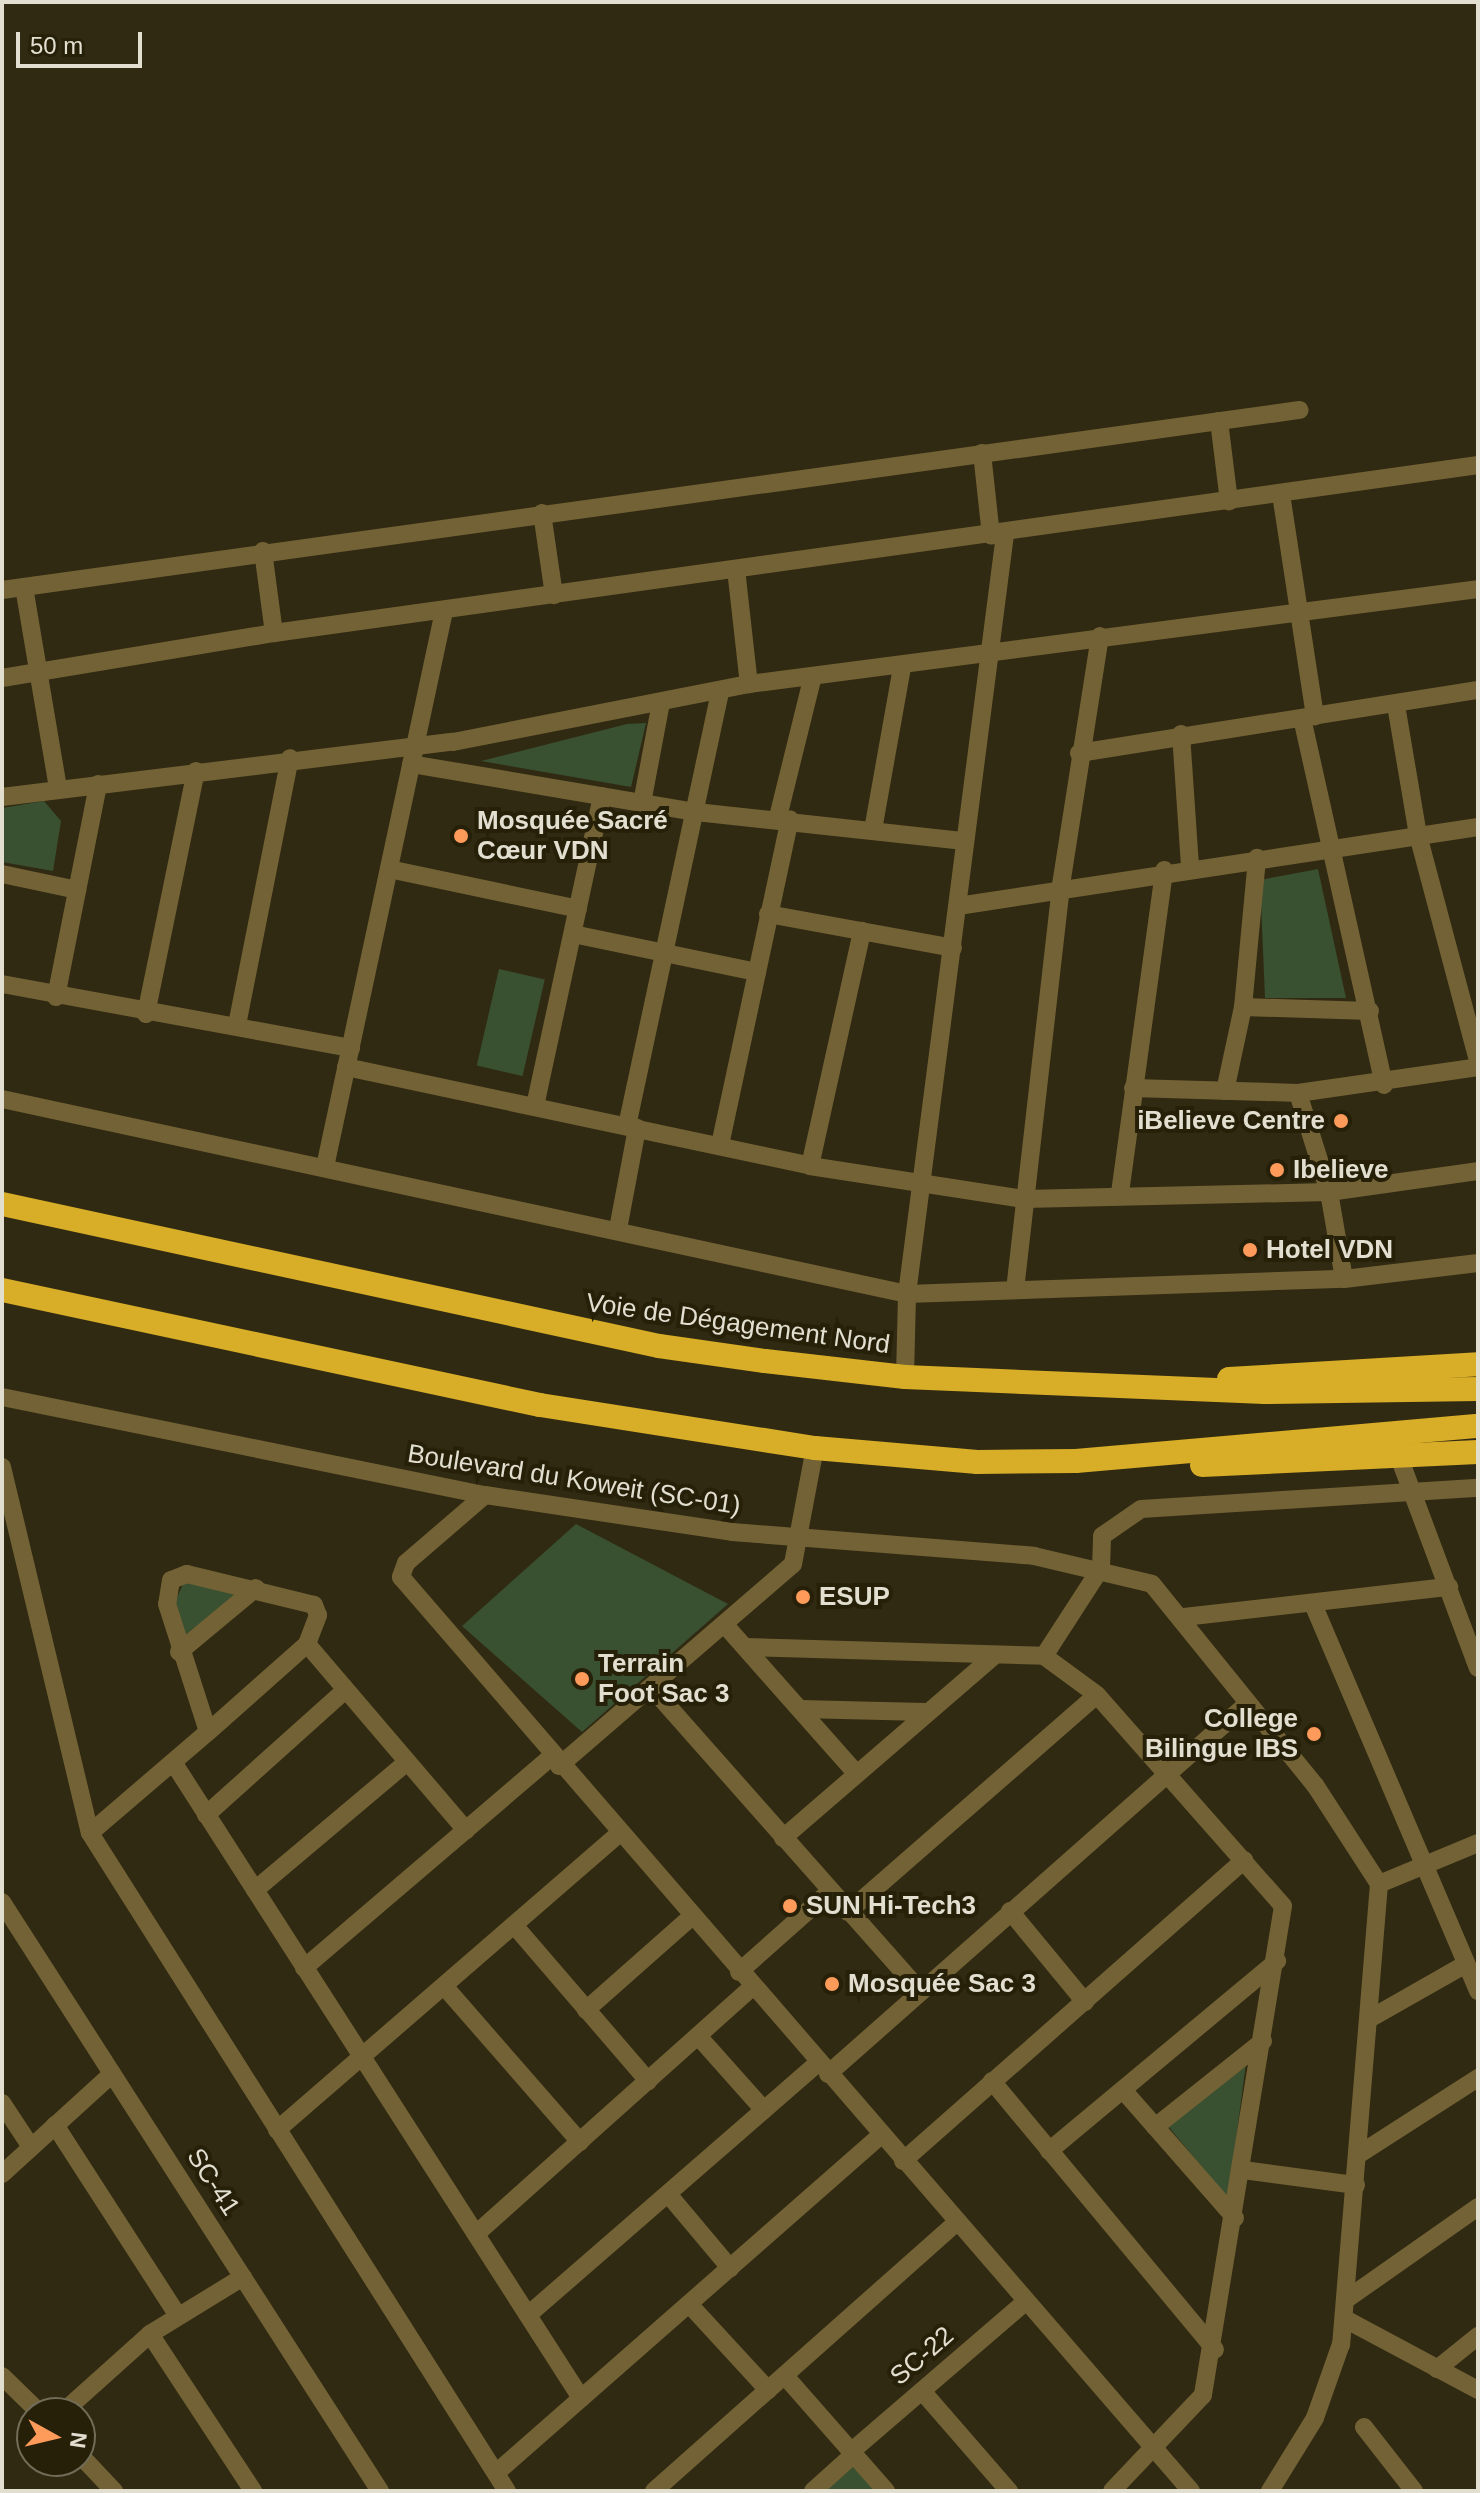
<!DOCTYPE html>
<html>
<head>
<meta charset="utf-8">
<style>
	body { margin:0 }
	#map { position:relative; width:1480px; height:2493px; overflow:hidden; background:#302a12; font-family:Helvetica,sans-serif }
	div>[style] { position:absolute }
	.green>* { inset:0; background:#395031; transform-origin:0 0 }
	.minor>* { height:18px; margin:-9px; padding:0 9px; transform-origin:9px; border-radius:9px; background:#736235 }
	.highway>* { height:24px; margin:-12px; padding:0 12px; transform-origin:12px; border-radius:12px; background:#d8ad27 }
	.dots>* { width:22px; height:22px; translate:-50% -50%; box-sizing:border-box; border:4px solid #262008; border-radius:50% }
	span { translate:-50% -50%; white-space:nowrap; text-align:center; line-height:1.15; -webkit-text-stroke:8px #262008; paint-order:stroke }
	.poi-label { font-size:26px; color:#e2dfd1; font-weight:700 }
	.left { translate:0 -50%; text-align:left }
	.right { translate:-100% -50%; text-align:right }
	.street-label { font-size:26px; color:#e2dfd1 }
	.frame { position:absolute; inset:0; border:4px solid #e2dfd1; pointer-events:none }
	.north { position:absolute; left:16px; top:2397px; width:80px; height:80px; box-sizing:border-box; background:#262008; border:2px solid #716c58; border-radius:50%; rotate:98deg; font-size:22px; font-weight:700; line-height:32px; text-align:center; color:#e2dfd1 }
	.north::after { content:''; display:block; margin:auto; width:28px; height:36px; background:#ff9b5a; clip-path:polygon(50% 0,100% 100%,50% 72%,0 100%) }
	.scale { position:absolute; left:16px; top:32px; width:126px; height:36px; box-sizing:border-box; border:4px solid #e2dfd1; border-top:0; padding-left:10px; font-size:24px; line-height:28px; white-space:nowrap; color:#e2dfd1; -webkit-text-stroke:6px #262008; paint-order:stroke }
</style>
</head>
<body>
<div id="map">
	<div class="green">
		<i style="clip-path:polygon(646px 723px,631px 787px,481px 761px,627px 724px)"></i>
		<i style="clip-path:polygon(44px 801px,61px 821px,53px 871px,2px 862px,2px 808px)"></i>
		<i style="clip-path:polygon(1318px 869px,1346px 998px,1265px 998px,1260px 880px)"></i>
		<i style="left:499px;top:969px;width:47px;height:99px;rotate:13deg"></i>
		<i style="clip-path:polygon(576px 1524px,728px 1604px,582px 1732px,462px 1626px)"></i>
		<i style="clip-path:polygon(184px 1582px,237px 1594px,185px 1635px,175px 1602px)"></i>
		<i style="clip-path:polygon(1247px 2056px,1228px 2199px,1168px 2126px)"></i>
		<i style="clip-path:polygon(857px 2461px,881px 2491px,822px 2491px)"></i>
	</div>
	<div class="minor">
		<i style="left:1219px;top:421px;width:81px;rotate:82.9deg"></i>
		<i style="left:982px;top:453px;width:83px;rotate:83.8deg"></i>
		<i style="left:1281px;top:494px;width:225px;rotate:81.3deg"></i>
		<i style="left:542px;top:513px;width:83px;rotate:81.7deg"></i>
		<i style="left:263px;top:551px;width:83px;rotate:82.4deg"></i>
		<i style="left:736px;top:569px;width:116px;rotate:83.6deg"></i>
		<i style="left:24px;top:587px;width:205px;rotate:80.4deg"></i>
		<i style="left:2px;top:590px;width:1310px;rotate:-7.9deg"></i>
		<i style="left:2px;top:678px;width:276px;rotate:-9.4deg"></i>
		<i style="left:274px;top:633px;width:1216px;rotate:-7.94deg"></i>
		<i style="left:1396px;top:705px;width:132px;rotate:80.4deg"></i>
		<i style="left:1418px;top:835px;width:233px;rotate:75.1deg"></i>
		<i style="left:1302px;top:718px;width:376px;rotate:77.4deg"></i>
		<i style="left:1181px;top:734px;width:133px;rotate:86.1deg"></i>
		<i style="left:1079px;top:753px;width:404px;rotate:-9deg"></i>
		<i style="left:411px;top:764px;width:289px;rotate:9.6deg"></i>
		<i style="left:696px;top:812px;width:270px;rotate:6.2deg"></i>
		<i style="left:2px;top:797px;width:454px;rotate:-7deg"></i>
		<i style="left:453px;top:742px;width:302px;rotate:-11.1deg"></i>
		<i style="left:749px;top:684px;width:735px;rotate:-7.42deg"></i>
		<i style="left:642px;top:803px;width:103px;rotate:-79.3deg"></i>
		<i style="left:778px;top:817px;width:145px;rotate:-76.1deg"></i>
		<i style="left:873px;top:830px;width:165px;rotate:-79.9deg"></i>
		<i style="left:389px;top:869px;width:193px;rotate:11.9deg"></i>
		<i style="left:2px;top:874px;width:77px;rotate:12deg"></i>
		<i style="left:958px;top:906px;width:526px;rotate:-8.64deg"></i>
		<i style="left:768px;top:914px;width:188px;rotate:10.4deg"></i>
		<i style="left:573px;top:934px;width:188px;rotate:11.7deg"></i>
		<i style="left:2px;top:984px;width:355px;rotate:10.4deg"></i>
		<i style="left:56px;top:997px;width:217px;rotate:-78.8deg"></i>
		<i style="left:1243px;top:1007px;width:127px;rotate:1.8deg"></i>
		<i style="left:146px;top:1014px;width:248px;rotate:-78.4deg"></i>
		<i style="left:237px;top:1025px;width:272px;rotate:-78.8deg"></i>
		<i style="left:346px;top:1067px;width:474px;rotate:12deg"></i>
		<i style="left:810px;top:1166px;width:217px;rotate:8.8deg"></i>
		<i style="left:1024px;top:1199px;width:305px;rotate:-1.3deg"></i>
		<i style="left:1329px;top:1192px;width:150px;rotate:-8deg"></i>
		<i style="left:1133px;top:1088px;width:165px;rotate:1.7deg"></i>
		<i style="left:1298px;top:1093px;width:182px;rotate:-8.2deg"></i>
		<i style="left:1225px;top:1091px;width:86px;rotate:-77.9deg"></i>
		<i style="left:1243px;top:1007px;width:150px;rotate:-84.6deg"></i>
		<i style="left:1298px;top:1093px;width:104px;rotate:72.6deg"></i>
		<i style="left:1329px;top:1192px;width:88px;rotate:80.2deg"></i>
		<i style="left:2px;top:1099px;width:926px;rotate:12.16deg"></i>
		<i style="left:907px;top:1294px;width:437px;rotate:-2deg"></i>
		<i style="left:1344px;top:1279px;width:135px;rotate:-6.8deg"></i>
		<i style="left:535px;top:1106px;width:317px;rotate:-77.8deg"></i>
		<i style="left:627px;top:1126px;width:445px;rotate:-77.9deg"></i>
		<i style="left:720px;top:1145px;width:333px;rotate:-77.9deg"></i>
		<i style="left:810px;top:1166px;width:241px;rotate:-77.5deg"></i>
		<i style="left:325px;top:1167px;width:569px;rotate:-77.92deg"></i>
		<i style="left:1120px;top:1193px;width:326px;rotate:-82.2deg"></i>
		<i style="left:618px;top:1229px;width:103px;rotate:-79.3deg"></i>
		<i style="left:1015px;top:1290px;width:408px;rotate:-83.5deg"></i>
		<i style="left:1061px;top:885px;width:252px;rotate:-81.1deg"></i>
		<i style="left:905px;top:1377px;width:83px;rotate:-88.6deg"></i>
		<i style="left:907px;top:1294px;width:766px;rotate:-82.65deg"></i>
		<i style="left:2px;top:1397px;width:493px;rotate:11.5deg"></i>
		<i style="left:485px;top:1495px;width:250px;rotate:8.5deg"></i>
		<i style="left:732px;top:1532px;width:303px;rotate:4.5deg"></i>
		<i style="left:1034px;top:1556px;width:121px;rotate:13.3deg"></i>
		<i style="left:1152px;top:1584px;width:259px;rotate:51deg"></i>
		<i style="left:1315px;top:1785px;width:118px;rotate:57.1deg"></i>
		<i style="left:1379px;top:1884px;width:462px;rotate:94.7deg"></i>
		<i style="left:1341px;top:2344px;width:78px;rotate:109.4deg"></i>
		<i style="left:1315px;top:2418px;width:86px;rotate:121.7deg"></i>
		<i style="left:1399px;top:1457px;width:225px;rotate:69.5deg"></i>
		<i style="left:2px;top:1467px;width:376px;rotate:76.5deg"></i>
		<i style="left:90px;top:1833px;width:779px;rotate:57.64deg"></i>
		<i style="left:485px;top:1495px;width:104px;rotate:139.3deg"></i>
		<i style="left:406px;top:1563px;width:15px;rotate:110deg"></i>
		<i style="left:401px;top:1577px;width:1208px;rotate:49.16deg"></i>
		<i style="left:1313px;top:1604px;width:421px;rotate:66.9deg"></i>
		<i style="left:1184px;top:1617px;width:267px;rotate:-6.5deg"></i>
		<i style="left:725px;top:1625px;width:199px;rotate:48.5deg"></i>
		<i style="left:307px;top:1644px;width:245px;rotate:49.5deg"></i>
		<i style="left:745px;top:1647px;width:299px;rotate:1.7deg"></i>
		<i style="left:1044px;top:1656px;width:66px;rotate:36.3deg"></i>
		<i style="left:1097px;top:1695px;width:281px;rotate:48.6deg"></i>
		<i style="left:1283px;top:1906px;width:496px;rotate:99.3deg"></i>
		<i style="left:1203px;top:2395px;width:132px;rotate:133.5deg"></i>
		<i style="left:179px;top:1652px;width:100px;rotate:-39.7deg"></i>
		<i style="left:1044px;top:1656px;width:105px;rotate:-57.1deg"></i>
		<i style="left:1101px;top:1568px;width:32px;rotate:-88deg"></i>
		<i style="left:1102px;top:1536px;width:47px;rotate:-34.7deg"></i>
		<i style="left:1141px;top:1509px;width:338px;rotate:-3.6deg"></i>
		<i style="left:652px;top:1688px;width:405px;rotate:48.5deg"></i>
		<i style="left:800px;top:1709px;width:125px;rotate:1.4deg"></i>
		<i style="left:173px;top:1762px;width:756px;rotate:57.32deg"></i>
		<i style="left:559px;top:1766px;width:309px;rotate:-40.8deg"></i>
		<i style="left:793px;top:1564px;width:118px;rotate:-79.3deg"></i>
		<i style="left:206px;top:1815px;width:184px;rotate:-41.9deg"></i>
		<i style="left:90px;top:1833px;width:155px;rotate:-40.6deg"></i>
		<i style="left:208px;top:1732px;width:132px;rotate:-41.6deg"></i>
		<i style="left:307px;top:1644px;width:31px;rotate:-69deg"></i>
		<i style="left:318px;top:1615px;width:11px;rotate:-112deg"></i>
		<i style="left:314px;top:1605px;width:131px;rotate:-166.3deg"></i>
		<i style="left:187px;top:1574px;width:17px;rotate:159deg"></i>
		<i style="left:171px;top:1580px;width:24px;rotate:99deg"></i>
		<i style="left:167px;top:1604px;width:134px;rotate:72.2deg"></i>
		<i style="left:783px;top:1838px;width:277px;rotate:-40.8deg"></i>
		<i style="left:1379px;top:1884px;width:107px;rotate:-22.5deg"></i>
		<i style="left:255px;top:1890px;width:199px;rotate:-40.1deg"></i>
		<i style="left:2px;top:1902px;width:700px;rotate:57.31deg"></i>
		<i style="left:1010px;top:1911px;width:118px;rotate:50.5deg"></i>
		<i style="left:848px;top:1912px;width:330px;rotate:-41.1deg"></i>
		<i style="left:514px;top:1925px;width:206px;rotate:49.3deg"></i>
		<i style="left:304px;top:1968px;width:325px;rotate:-40.5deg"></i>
		<i style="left:739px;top:1972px;width:120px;rotate:-41.6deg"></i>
		<i style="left:444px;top:1986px;width:207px;rotate:48.9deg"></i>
		<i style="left:586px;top:2010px;width:140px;rotate:-41.5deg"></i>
		<i style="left:1371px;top:2018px;width:109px;rotate:-29.6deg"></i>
		<i style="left:698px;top:2036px;width:99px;rotate:48.3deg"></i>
		<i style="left:828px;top:2074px;width:559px;rotate:-41.45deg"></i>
		<i style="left:992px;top:2081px;width:349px;rotate:50.3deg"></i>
		<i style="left:1123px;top:2090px;width:170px;rotate:48.8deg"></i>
		<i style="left:2px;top:2103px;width:53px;rotate:56.6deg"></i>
		<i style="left:55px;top:2125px;width:227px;rotate:57.2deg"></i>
		<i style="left:1155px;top:2127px;width:138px;rotate:-38.5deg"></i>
		<i style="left:277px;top:2130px;width:452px;rotate:-40.9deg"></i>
		<i style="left:1049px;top:2151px;width:297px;rotate:-39.8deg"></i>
		<i style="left:1358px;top:2155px;width:143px;rotate:-32.7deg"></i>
		<i style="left:903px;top:2161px;width:455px;rotate:-41.4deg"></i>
		<i style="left:1243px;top:2170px;width:114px;rotate:7.6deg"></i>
		<i style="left:2px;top:2174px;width:149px;rotate:-42.3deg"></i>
		<i style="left:668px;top:2194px;width:97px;rotate:50deg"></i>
		<i style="left:476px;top:2234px;width:370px;rotate:-41.8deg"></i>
		<i style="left:1347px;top:2299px;width:160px;rotate:-35.1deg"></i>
		<i style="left:689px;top:2304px;width:117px;rotate:47.4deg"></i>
		<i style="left:528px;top:2315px;width:384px;rotate:-41deg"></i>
		<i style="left:1345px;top:2319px;width:151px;rotate:28.1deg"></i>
		<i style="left:150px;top:2334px;width:188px;rotate:56.7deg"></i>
		<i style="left:1437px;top:2369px;width:53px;rotate:-38.8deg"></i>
		<i style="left:2px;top:2376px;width:53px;rotate:44.2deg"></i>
		<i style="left:785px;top:2376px;width:153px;rotate:48.7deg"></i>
		<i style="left:922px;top:2391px;width:133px;rotate:49deg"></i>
		<i style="left:62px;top:2413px;width:118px;rotate:-41.9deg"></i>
		<i style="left:150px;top:2334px;width:109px;rotate:-31.5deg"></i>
		<i style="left:1364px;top:2427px;width:81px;rotate:52deg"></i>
		<i style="left:853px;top:2450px;width:228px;rotate:-40.7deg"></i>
		<i style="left:80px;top:2455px;width:50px;rotate:46.6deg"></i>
		<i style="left:496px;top:2473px;width:512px;rotate:-41.28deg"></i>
		<i style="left:654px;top:2491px;width:405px;rotate:-41.6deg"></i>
		<i style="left:813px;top:2491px;width:55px;rotate:-42.1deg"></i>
	</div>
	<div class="highway">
		<i style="left:2px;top:1204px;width:672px;rotate:12.2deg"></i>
		<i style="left:659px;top:1346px;width:107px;rotate:8.1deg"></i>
		<i style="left:765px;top:1361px;width:141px;rotate:6.5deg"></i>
		<i style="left:905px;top:1377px;width:360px;rotate:2.4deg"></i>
		<i style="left:1265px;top:1392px;width:213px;rotate:-0.8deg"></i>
		<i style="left:2px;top:1290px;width:550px;rotate:12.07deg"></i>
		<i style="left:540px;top:1405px;width:278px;rotate:8.9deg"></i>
		<i style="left:815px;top:1448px;width:163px;rotate:4.9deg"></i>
		<i style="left:977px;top:1462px;width:99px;rotate:-0.6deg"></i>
		<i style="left:1076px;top:1461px;width:404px;rotate:-5deg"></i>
		<i style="left:1229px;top:1379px;width:249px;rotate:-3.4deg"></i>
		<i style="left:1202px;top:1465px;width:276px;rotate:-2.7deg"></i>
	</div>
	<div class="dots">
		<i style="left:461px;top:836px;background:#ff9b5a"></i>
		<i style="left:1341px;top:1121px;background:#ff9b5a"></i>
		<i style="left:1277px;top:1170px;background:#ff9b5a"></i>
		<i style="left:1250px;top:1250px;background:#ff9b5a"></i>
		<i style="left:803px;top:1597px;background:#ff9b5a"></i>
		<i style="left:582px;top:1679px;background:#ff9b5a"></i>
		<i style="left:1314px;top:1734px;background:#ff9b5a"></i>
		<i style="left:790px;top:1906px;background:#ff9b5a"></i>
		<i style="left:832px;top:1984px;background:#ff9b5a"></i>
	</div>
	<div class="poi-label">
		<span class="left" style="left:477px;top:836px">Mosquée Sacré<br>Cœur VDN</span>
		<span class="right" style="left:1325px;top:1121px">iBelieve Centre</span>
		<span class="left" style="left:1293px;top:1170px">Ibelieve</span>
		<span class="left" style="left:1266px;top:1250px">Hotel VDN</span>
		<span class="left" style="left:819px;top:1597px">ESUP</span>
		<span class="left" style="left:598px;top:1679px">Terrain<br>Foot Sac 3</span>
		<span class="right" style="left:1298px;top:1734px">College<br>Bilingue IBS</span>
		<span class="left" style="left:806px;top:1906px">SUN Hi-Tech3</span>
		<span class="left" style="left:848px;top:1984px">Mosquée Sac 3</span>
	</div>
	<div class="street-label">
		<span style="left:738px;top:1324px;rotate:8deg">Voie de Dégagement Nord</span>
		<span style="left:574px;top:1480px;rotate:9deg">Boulevard du Koweit (SC-01)</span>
		<span style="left:213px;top:2182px;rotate:57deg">SC-41</span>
		<span style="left:922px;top:2356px;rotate:-41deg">SC-22</span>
	</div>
	<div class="frame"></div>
	<div class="north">N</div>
	<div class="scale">50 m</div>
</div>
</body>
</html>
